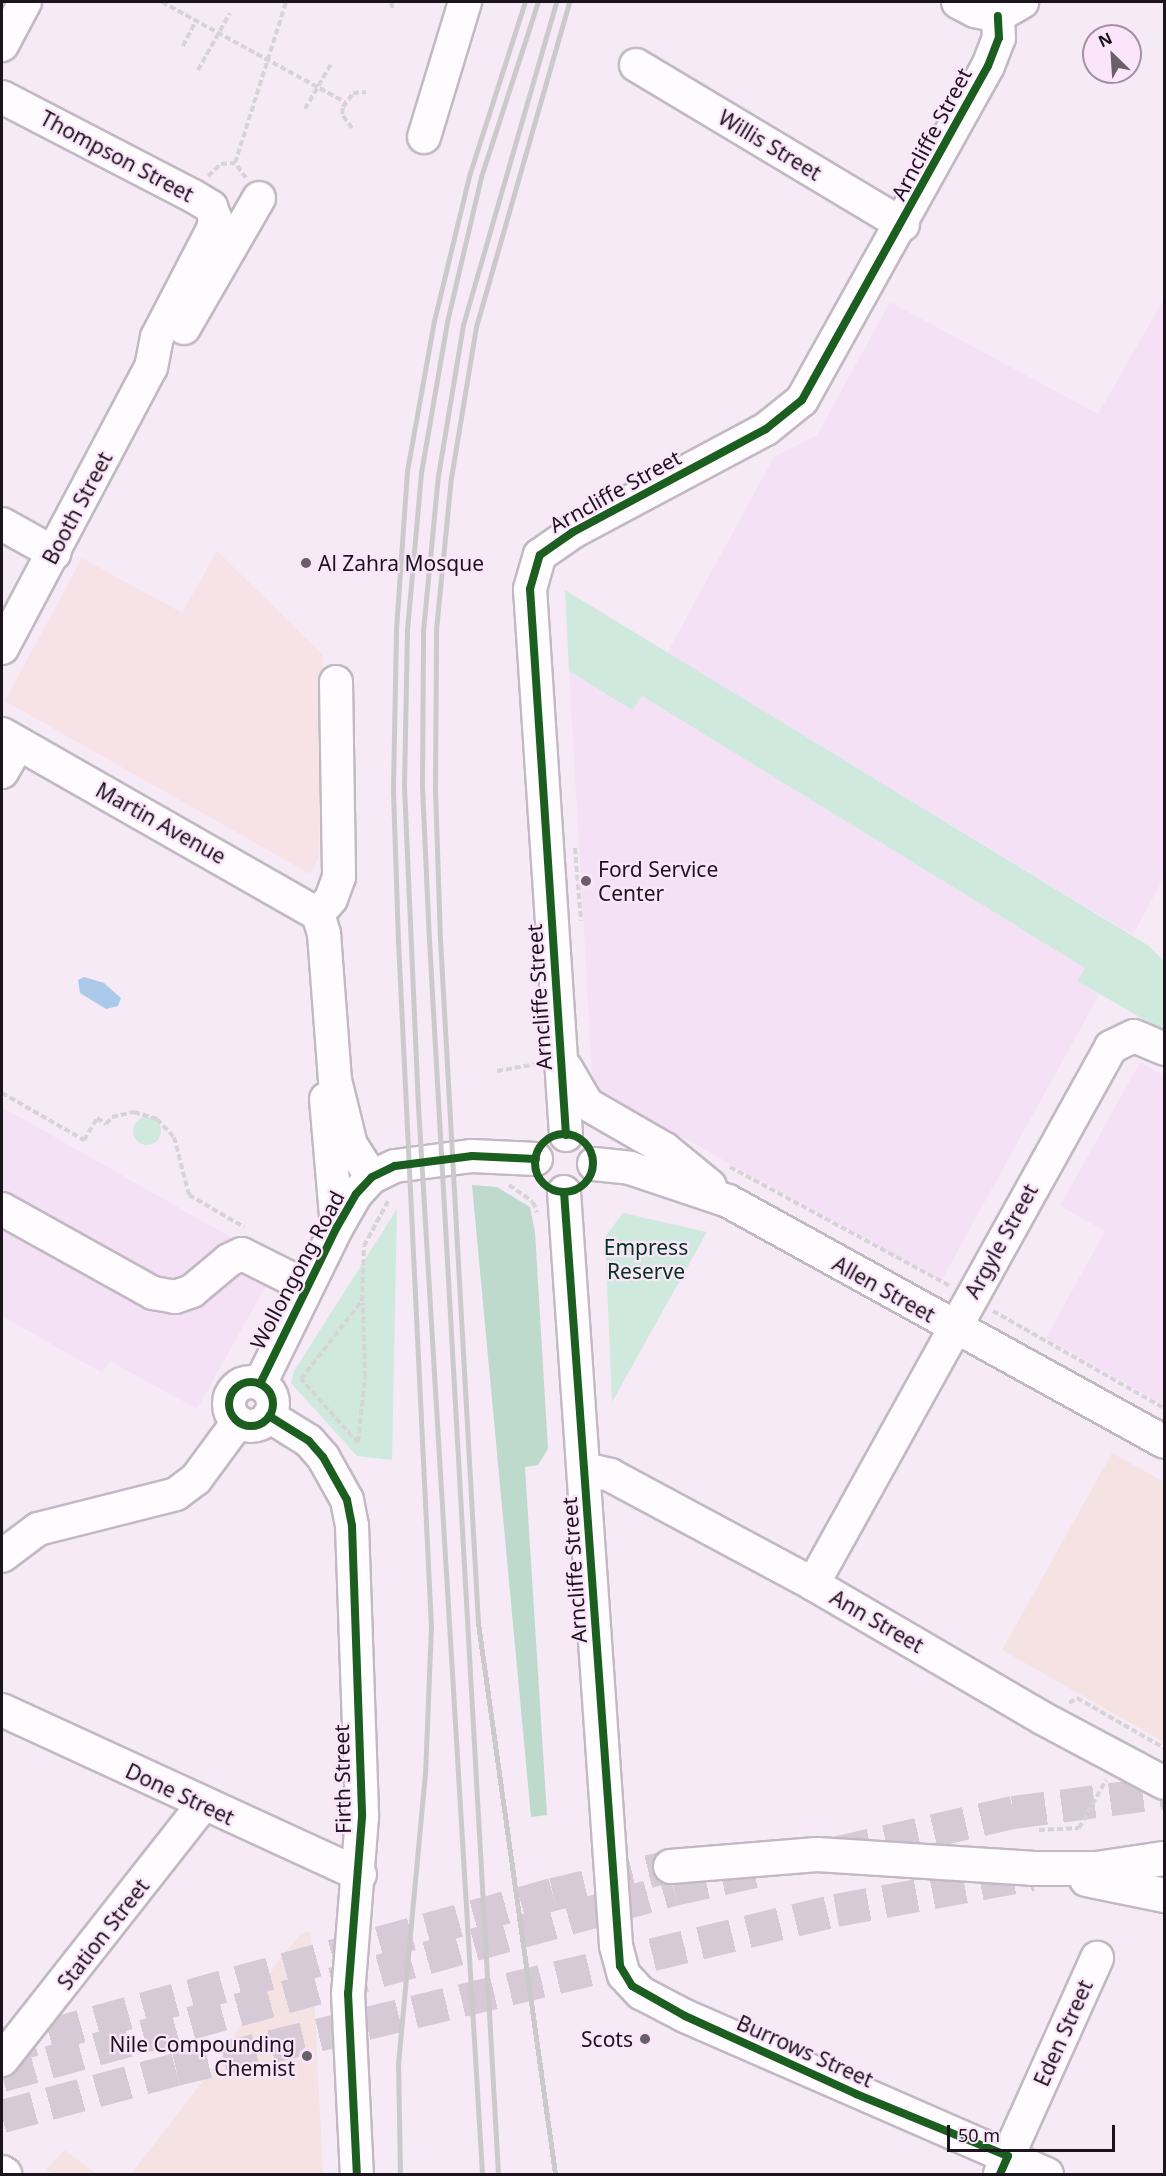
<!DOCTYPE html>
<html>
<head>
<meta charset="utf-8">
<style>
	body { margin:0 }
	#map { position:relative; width:1166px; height:2176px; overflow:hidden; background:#f6eaf6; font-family:"Noto Sans",sans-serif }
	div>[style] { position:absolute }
	.commercial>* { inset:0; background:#f5e3e3 }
	.built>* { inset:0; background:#f5e1f5 }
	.education>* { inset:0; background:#f7e2e7 }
	.green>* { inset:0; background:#cfe9de }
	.round { border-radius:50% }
	.forest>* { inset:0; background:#bddacd }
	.water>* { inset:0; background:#abc9e9 }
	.highway-tunnel>* { height:33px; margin-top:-16.5px; transform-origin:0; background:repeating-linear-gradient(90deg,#d5cad5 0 33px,transparent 0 49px) }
	.path>* { height:4px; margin-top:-2px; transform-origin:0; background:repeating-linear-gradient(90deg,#d7d4d7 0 6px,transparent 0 9px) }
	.roads { filter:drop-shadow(2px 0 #c2b9c2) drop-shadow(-2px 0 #c2b9c2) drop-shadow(0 2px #c2b9c2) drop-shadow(0 -2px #c2b9c2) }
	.minor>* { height:32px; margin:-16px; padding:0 16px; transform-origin:16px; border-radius:16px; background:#fefcfe }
	.minor>.ring { margin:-16px; padding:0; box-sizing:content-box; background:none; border:32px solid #fefcfe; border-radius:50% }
	.highway>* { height:33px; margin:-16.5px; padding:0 16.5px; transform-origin:16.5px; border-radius:16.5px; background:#fefcfe }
	.rail>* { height:4.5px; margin:-2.25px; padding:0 2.25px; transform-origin:2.25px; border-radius:2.25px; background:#ccc9cc }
	.cycleway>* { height:8px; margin:-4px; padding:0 4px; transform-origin:4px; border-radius:4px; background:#1b5e20 }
	.cycleway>.ring { margin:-4px; padding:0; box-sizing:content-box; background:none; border:8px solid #1b5e20; border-radius:50% }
	.dots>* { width:16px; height:16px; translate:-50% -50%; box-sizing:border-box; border:3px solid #fbe5fb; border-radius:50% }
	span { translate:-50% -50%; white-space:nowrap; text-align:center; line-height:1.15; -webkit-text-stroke:4.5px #fbe5fb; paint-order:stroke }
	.street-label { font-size:21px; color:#1c141c }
	.poi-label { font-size:21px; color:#1c141c }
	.left { translate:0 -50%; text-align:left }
	.right { translate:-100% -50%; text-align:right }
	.park-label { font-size:21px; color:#00321e }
	.frame { position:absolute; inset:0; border:3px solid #1c141c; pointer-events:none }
	.north { position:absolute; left:1082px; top:24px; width:60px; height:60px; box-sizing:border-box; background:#fbe5fb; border:2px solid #a291a2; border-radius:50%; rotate:335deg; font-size:16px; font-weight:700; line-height:24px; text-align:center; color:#1c141c }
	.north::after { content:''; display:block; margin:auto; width:21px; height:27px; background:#685f68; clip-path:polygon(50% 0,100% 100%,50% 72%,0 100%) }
	.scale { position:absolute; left:947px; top:2125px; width:168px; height:27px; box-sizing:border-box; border:3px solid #1c141c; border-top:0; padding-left:8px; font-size:18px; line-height:21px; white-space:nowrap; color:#1c141c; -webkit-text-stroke:4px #fbe5fb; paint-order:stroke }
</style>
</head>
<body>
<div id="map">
	<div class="commercial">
		<i style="clip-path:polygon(1112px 1453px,1164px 1482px,1164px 1742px,1002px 1650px)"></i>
		<i style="clip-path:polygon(311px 1932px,323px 2174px,131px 2174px,223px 2055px,277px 1962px,302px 1933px)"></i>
		<i style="clip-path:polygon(64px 2150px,97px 2174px,52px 2174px,46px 2170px)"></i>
	</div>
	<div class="built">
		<i style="clip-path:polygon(1164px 299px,1164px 877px,1133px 935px,667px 653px,774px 457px,817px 435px,890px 302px,1098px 414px)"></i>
		<i style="clip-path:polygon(569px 671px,632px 710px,642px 696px,1085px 968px,1077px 981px,1099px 995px,941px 1281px,599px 1091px,592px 1074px)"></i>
		<i style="clip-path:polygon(1140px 1062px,1164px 1076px,1164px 1405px,1046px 1338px,1105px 1231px,1060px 1206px)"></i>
		<i style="clip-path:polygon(2px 1107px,278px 1264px,197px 1409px,110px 1361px,102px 1373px,2px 1316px)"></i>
	</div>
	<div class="education">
		<i style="clip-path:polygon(217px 551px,323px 655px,319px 857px,310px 874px,5px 701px,82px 558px,182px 613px)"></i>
	</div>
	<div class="green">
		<i style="clip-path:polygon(565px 590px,1149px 946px,1164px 961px,1164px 1031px,1077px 981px,1085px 968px,642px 696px,632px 710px,569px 671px)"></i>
		<i class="round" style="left:133px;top:1117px;width:28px;height:28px"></i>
		<i style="clip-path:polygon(397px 1209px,392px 1460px,357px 1456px,291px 1383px,294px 1371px)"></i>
		<i style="clip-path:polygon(623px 1213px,707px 1232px,612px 1402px,605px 1237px)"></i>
	</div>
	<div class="forest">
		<i style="clip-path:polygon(472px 1185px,497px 1187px,530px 1207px,535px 1232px,548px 1449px,538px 1465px,525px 1467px,547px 1815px,531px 1817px)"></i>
	</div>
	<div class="water">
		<i style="clip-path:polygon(84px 977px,104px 983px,121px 998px,118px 1006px,106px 1009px,80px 993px,78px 980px)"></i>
	</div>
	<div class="highway-tunnel">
		<i style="left:838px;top:1852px;width:180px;rotate:-12.9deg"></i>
		<i style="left:1013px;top:1812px;width:152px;rotate:-7.5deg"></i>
		<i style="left:2px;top:2048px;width:572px;rotate:-15.62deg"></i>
		<i style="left:553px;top:1894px;width:120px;rotate:-13.5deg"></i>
		<i style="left:2px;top:2075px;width:697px;rotate:-15.47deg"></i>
		<i style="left:674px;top:1889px;width:92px;rotate:-12.5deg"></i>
		<i style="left:2px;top:2116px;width:180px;rotate:-15.1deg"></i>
		<i style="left:176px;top:2069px;width:679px;rotate:-13.54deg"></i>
		<i style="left:836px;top:1910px;width:199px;rotate:-10.4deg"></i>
	</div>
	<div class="path">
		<i style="left:162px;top:2px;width:209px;rotate:28.7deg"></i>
		<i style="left:391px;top:2px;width:9px;rotate:77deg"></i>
		<i style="left:183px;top:46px;width:29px;rotate:-63deg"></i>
		<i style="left:198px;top:70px;width:65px;rotate:-60.7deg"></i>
		<i style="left:305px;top:109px;width:52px;rotate:-60deg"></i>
		<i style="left:352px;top:128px;width:17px;rotate:-126deg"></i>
		<i style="left:342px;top:114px;width:7px;rotate:-82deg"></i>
		<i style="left:343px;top:107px;width:17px;rotate:-54deg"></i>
		<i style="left:353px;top:93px;width:13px;rotate:-4deg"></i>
		<i style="left:208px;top:176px;width:18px;rotate:-43deg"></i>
		<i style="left:221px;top:164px;width:14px;rotate:-4deg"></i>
		<i style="left:246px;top:178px;width:19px;rotate:-126deg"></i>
		<i style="left:235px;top:163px;width:169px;rotate:-72.4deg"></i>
		<i style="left:575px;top:848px;width:73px;rotate:85.3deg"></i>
		<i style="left:497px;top:1071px;width:39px;rotate:-10deg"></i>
		<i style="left:2px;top:1093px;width:95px;rotate:29.8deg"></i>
		<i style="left:84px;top:1140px;width:26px;rotate:-59deg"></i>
		<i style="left:97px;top:1118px;width:11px;rotate:34deg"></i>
		<i style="left:106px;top:1124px;width:9px;rotate:-49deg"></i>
		<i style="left:112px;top:1117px;width:23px;rotate:-13deg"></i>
		<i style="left:134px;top:1112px;width:24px;rotate:17deg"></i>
		<i style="left:157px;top:1119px;width:25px;rotate:47deg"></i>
		<i style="left:174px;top:1137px;width:60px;rotate:75.5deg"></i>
		<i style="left:189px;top:1195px;width:64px;rotate:30.2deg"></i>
		<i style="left:730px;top:1167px;width:250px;rotate:28.4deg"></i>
		<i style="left:509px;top:1185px;width:29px;rotate:35deg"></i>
		<i style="left:533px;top:1202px;width:11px;rotate:68deg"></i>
		<i style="left:993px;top:1311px;width:197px;rotate:29.6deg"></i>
		<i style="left:358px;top:1442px;width:65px;rotate:-83.9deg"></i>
		<i style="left:365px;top:1377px;width:74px;rotate:-91.5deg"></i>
		<i style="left:358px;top:1443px;width:86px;rotate:-131.7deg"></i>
		<i style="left:301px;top:1379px;width:99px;rotate:-52deg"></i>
		<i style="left:362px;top:1301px;width:55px;rotate:-87.9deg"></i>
		<i style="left:364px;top:1246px;width:51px;rotate:-61.9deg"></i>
		<i style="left:1069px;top:1703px;width:9px;rotate:-32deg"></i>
		<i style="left:1077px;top:1698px;width:100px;rotate:29.9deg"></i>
		<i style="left:1039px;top:1830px;width:40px;rotate:-2.9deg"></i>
		<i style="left:1079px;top:1828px;width:55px;rotate:-60.6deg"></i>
	</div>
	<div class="roads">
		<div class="minor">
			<i style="left:958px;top:2px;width:19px;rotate:28deg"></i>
			<i style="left:975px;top:11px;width:24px;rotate:12deg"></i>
			<i style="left:998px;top:16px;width:28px;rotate:-30deg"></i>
			<i style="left:2px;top:45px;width:49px;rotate:-61.9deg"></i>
			<i style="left:636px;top:65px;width:311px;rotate:30.9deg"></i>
			<i style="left:2px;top:97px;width:215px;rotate:27.4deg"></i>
			<i style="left:193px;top:196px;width:21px;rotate:31deg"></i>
			<i style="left:211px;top:207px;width:12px;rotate:70deg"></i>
			<i style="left:215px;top:218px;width:11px;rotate:100deg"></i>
			<i style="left:213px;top:229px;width:122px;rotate:117.4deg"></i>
			<i style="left:157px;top:337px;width:31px;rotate:101deg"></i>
			<i style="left:151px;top:367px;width:318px;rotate:117.9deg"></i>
			<i style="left:424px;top:137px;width:141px;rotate:-73.1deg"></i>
			<i style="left:184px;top:328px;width:150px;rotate:-60deg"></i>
			<i style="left:2px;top:524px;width:60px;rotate:29.1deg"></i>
			<i style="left:336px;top:682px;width:195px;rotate:89.1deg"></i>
			<i style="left:339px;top:877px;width:23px;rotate:110deg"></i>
			<i style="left:331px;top:899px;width:20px;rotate:131deg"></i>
			<i style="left:318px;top:914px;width:21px;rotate:73deg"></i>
			<i style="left:324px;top:934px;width:146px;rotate:85.7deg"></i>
			<i style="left:335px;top:1080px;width:67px;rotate:76.2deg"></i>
			<i style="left:351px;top:1145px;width:38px;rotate:57deg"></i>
			<i style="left:2px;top:734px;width:364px;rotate:29.7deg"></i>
			<i style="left:2px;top:772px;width:32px;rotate:-60deg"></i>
			<i style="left:566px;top:1068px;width:42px;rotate:59.7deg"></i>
			<i style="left:587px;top:1104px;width:90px;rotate:30deg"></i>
			<i style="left:665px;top:1149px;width:58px;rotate:39.4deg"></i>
			<i style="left:326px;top:1099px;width:128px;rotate:85.1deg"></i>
			<i style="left:566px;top:1135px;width:547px;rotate:-93.77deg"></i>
			<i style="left:530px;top:589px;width:35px;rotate:-74deg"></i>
			<i style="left:540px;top:555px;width:40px;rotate:-34.9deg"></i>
			<i style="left:573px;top:532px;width:219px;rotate:-28.1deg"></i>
			<i style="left:766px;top:429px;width:46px;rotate:-38.9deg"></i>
			<i style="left:802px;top:400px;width:382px;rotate:-60.9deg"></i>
			<i style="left:988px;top:66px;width:30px;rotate:-69deg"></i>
			<i style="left:999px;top:38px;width:22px;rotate:-93deg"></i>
			<i style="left:594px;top:1164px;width:36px;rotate:6deg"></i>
			<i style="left:630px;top:1168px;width:103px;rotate:18.6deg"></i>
			<i style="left:728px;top:1201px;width:498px;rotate:28.9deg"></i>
			<i style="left:564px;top:1192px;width:756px;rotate:86.05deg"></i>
			<i style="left:616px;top:1946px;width:30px;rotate:75deg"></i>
			<i style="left:624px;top:1975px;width:25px;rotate:47deg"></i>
			<i style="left:641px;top:1993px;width:50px;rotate:27.6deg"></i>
			<i style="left:685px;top:2016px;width:395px;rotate:23.6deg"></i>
			<i style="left:2px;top:1209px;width:173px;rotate:29.1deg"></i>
			<i style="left:153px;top:1293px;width:22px;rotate:10deg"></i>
			<i style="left:175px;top:1297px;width:18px;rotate:-19deg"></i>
			<i style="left:192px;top:1291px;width:48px;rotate:-40deg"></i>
			<i style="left:229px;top:1260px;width:14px;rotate:-25deg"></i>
			<i style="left:242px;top:1254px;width:72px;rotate:26.6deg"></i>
			<i class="ring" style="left:229px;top:1382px;width:12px;height:12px"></i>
			<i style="left:260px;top:1384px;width:175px;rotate:-63.9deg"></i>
			<i style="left:337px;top:1227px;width:38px;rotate:-60deg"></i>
			<i style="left:356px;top:1194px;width:23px;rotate:-47deg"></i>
			<i style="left:372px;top:1177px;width:25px;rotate:-26deg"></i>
			<i style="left:395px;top:1166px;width:78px;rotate:-7.4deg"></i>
			<i style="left:472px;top:1156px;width:64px;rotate:2.7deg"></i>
			<i style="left:269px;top:1416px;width:47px;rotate:32deg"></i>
			<i style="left:309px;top:1441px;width:21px;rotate:49deg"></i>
			<i style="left:323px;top:1457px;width:49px;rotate:60.8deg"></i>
			<i style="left:347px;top:1500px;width:26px;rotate:79deg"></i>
			<i style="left:352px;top:1526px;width:291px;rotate:88deg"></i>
			<i style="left:362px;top:1817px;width:177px;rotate:94.5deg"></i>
			<i style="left:348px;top:1993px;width:181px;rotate:87.2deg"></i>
			<i style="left:585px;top:1469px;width:26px;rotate:13deg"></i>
			<i style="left:610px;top:1475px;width:230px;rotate:28.2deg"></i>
			<i style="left:813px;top:1584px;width:265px;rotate:30.3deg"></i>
			<i style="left:1042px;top:1718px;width:138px;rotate:28deg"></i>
			<i style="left:2px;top:1556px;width:45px;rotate:-36.9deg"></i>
			<i style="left:38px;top:1529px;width:142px;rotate:-14.2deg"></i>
			<i style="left:176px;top:1494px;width:25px;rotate:-37deg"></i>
			<i style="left:196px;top:1479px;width:71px;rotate:-53.6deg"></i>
			<i style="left:813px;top:1584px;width:614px;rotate:-60.97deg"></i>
			<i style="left:1111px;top:1047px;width:25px;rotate:-26deg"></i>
			<i style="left:1134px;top:1036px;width:33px;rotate:23deg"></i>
			<i style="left:2px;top:1710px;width:394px;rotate:24.7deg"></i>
			<i style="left:2px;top:2060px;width:323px;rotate:-51.8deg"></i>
			<i style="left:2px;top:2172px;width:4px;rotate:34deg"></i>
			<i style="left:1000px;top:2174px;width:237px;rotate:-65.8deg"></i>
		</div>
		<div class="highway">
			<i style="left:670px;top:1866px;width:147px;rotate:-4.7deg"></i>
			<i style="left:817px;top:1854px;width:214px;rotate:3.7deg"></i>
			<i style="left:1031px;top:1868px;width:65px"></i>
			<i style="left:1096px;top:1868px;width:69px;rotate:-8.4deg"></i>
			<i style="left:1086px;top:1879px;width:80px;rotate:11.6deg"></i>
		</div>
	</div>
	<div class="rail">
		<i style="left:400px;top:2174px;width:110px;rotate:-91deg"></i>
		<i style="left:398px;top:2064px;width:290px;rotate:-84.7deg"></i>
		<i style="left:425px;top:1775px;width:147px;rotate:-87.7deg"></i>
		<i style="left:431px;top:1628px;width:687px;rotate:-92.75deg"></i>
		<i style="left:398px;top:942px;width:154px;rotate:-91.9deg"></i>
		<i style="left:393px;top:788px;width:159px;rotate:-88.9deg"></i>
		<i style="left:396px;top:629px;width:158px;rotate:-86deg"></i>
		<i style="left:407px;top:471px;width:152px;rotate:-79.8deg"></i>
		<i style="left:434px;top:321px;width:149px;rotate:-76.4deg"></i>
		<i style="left:469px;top:176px;width:183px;rotate:-72.2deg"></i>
		<i style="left:482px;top:2174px;width:1069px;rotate:-93.43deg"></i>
		<i style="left:418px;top:1107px;width:321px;rotate:-92.5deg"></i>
		<i style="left:404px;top:786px;width:156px;rotate:-88.9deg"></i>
		<i style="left:407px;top:630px;width:158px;rotate:-84.9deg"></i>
		<i style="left:421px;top:473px;width:153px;rotate:-80.2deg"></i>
		<i style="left:447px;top:322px;width:149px;rotate:-76.8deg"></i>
		<i style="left:481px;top:177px;width:184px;rotate:-72deg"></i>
		<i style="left:498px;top:2174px;width:1235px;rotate:-93.2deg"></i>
		<i style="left:429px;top:941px;width:155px;rotate:-92.6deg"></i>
		<i style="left:422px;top:786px;width:155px;rotate:-89.6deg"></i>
		<i style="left:423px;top:631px;width:156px;rotate:-84.5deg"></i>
		<i style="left:438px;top:476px;width:153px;rotate:-80.6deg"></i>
		<i style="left:463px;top:325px;width:336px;rotate:-73.9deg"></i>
		<i style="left:555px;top:2174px;width:556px;rotate:-97.96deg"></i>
		<i style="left:478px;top:1623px;width:684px;rotate:-93.18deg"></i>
		<i style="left:440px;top:940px;width:154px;rotate:-91.9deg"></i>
		<i style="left:435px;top:786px;width:156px;rotate:-89.6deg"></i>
		<i style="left:436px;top:630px;width:153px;rotate:-84.4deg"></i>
		<i style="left:451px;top:478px;width:153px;rotate:-80.6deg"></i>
		<i style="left:476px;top:327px;width:338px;rotate:-74deg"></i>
	</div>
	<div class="cycleway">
		<i class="ring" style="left:535px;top:1134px;width:50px;height:50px"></i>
		<i style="left:566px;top:1135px;width:547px;rotate:-93.77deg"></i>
		<i style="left:530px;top:589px;width:35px;rotate:-74deg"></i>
		<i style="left:540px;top:555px;width:40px;rotate:-34.9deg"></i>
		<i style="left:573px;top:532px;width:219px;rotate:-28.1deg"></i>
		<i style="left:766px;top:429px;width:46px;rotate:-38.9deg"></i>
		<i style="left:802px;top:400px;width:382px;rotate:-60.9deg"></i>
		<i style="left:988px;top:66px;width:30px;rotate:-69deg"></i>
		<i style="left:999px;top:38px;width:22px;rotate:-93deg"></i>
		<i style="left:564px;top:1192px;width:776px;rotate:85.86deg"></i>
		<i style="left:620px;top:1966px;width:23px;rotate:59deg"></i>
		<i style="left:632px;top:1986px;width:61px;rotate:29.5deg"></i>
		<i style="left:685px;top:2016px;width:188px;rotate:24.5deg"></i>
		<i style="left:856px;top:2094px;width:164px;rotate:22.2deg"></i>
		<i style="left:1008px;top:2156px;width:20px;rotate:114deg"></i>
		<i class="ring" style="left:229px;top:1382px;width:36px;height:36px"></i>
		<i style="left:260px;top:1384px;width:175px;rotate:-63.9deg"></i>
		<i style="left:337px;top:1227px;width:38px;rotate:-60deg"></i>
		<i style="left:356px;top:1194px;width:23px;rotate:-47deg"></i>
		<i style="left:372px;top:1177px;width:25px;rotate:-26deg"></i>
		<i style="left:395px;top:1166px;width:78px;rotate:-7.4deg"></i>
		<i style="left:472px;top:1156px;width:64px;rotate:2.7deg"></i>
		<i style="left:269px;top:1416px;width:47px;rotate:32deg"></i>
		<i style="left:309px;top:1441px;width:21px;rotate:49deg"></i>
		<i style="left:323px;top:1457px;width:49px;rotate:60.8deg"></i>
		<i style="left:347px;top:1500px;width:26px;rotate:79deg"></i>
		<i style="left:352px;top:1526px;width:291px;rotate:88deg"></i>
		<i style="left:362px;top:1817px;width:177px;rotate:94.5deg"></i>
		<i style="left:348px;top:1993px;width:181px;rotate:87.2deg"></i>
	</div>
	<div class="dots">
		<i style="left:306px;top:563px;background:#685f68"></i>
		<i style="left:586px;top:881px;background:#685f68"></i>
		<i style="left:645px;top:2039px;background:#685f68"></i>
		<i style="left:307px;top:2056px;background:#685f68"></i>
	</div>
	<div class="street-label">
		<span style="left:931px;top:134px;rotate:-62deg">Arncliffe Street</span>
		<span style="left:770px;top:145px;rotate:31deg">Willis Street</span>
		<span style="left:117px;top:156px;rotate:28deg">Thompson Street</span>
		<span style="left:615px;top:491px;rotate:-29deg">Arncliffe Street</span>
		<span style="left:77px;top:508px;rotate:-62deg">Booth Street</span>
		<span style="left:161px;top:823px;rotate:29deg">Martin Avenue</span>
		<span style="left:539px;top:997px;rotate:-94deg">Arncliffe Street</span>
		<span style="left:1001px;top:1241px;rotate:-61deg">Argyle Street</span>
		<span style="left:297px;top:1270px;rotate:-62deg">Wollongong Road</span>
		<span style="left:884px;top:1289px;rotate:29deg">Allen Street</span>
		<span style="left:574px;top:1570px;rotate:-94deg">Arncliffe Street</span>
		<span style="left:877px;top:1621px;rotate:30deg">Ann Street</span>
		<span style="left:342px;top:1779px;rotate:-91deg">Firth Street</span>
		<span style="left:180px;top:1794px;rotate:25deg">Done Street</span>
		<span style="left:103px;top:1934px;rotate:-52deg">Station Street</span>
		<span style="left:1063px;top:2033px;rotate:-66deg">Eden Street</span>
		<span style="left:805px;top:2051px;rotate:24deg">Burrows Street</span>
	</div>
	<div class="poi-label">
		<span class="left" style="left:318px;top:563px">Al Zahra Mosque</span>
		<span class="left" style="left:598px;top:881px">Ford Service<br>Center</span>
		<span class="right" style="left:633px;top:2039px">Scots</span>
		<span class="right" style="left:295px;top:2056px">Nile Compounding<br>Chemist</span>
	</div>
	<div class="park-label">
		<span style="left:646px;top:1259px">Empress<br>Reserve</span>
	</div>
	<div class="frame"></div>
	<div class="north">N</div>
	<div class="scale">50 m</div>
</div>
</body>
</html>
